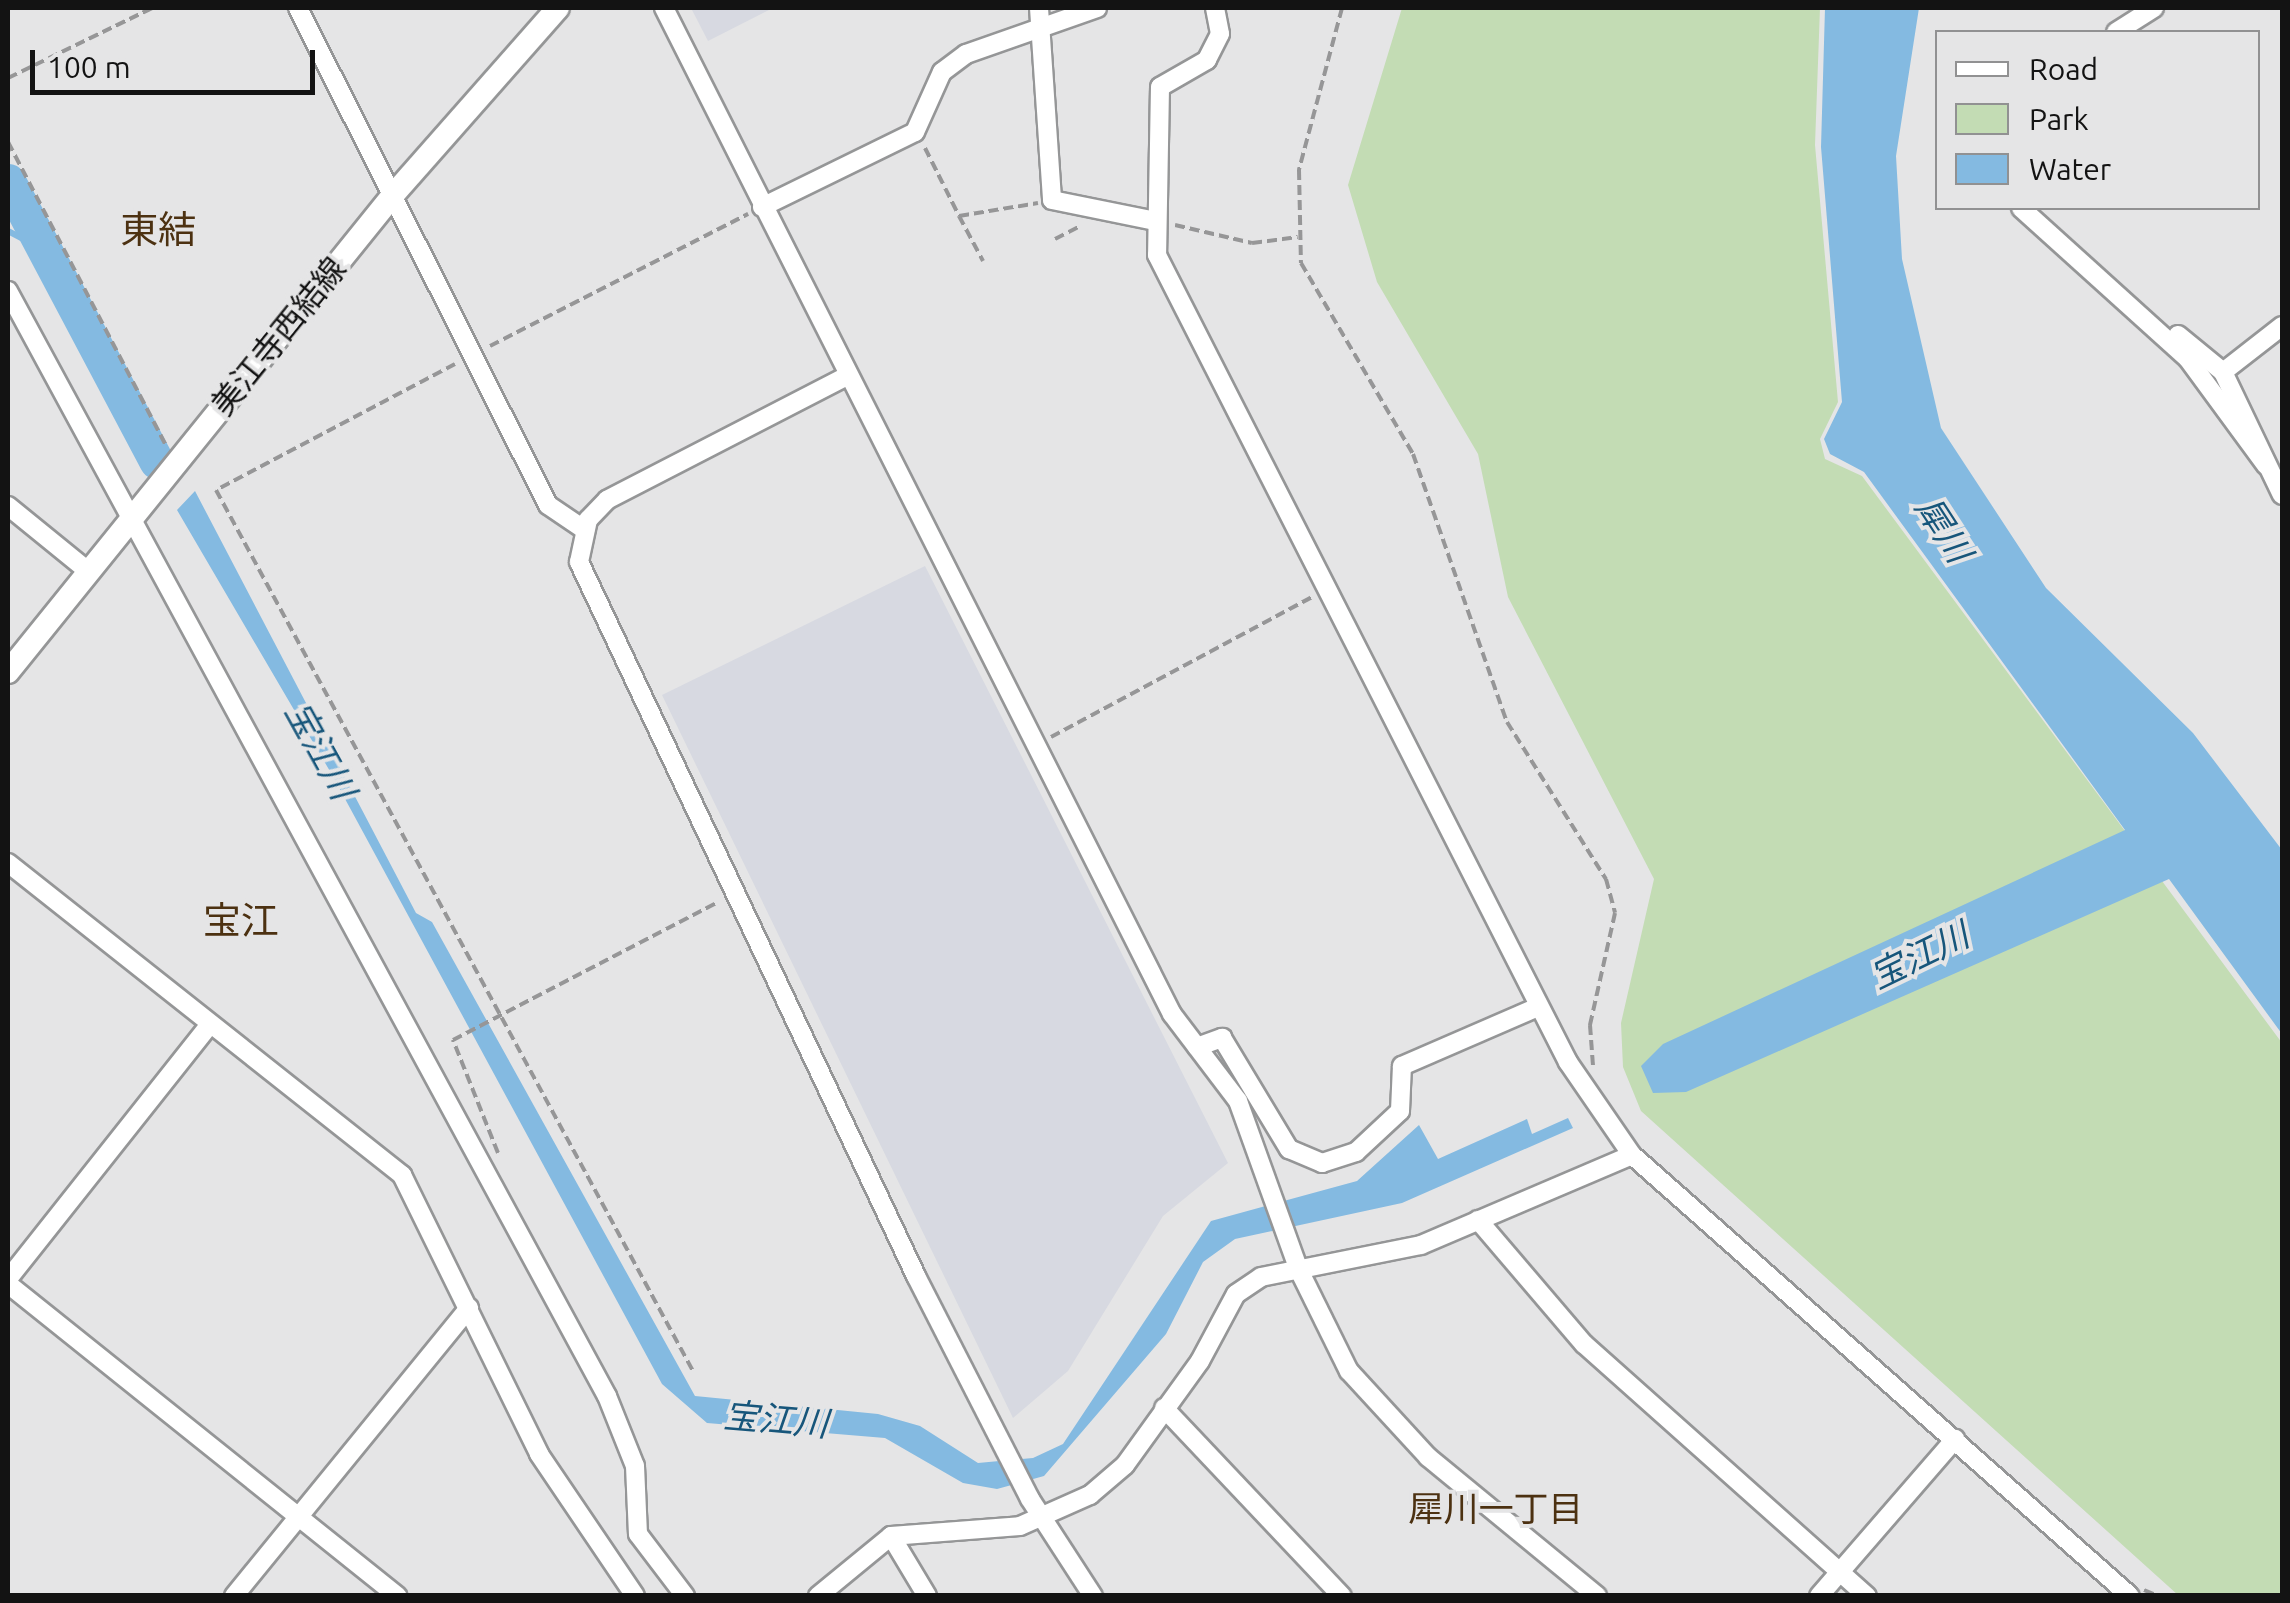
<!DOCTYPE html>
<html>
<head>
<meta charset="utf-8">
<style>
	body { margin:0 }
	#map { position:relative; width:2290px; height:1603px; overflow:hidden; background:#e5e5e6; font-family:Ubuntu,"Noto Sans JP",sans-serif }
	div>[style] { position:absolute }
	.built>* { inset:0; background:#d7d9e1 }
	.green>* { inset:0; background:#c3dcb4 }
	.water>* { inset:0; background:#84bae1 }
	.stream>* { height:6px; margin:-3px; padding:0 3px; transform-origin:3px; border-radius:3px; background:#84bae1 }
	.river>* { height:35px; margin:-17.5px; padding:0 17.5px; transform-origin:17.5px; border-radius:17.5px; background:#84bae1 }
	.path>* { height:4px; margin-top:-2px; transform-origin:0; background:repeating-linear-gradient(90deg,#969697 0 10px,transparent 0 15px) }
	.roads { filter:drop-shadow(2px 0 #959697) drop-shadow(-2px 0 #959697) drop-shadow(0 2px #959697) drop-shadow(0 -2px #959697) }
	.minor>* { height:18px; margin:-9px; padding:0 9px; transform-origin:9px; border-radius:9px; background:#fff }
	.major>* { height:22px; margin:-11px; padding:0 11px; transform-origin:11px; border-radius:11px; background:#fff }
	span { translate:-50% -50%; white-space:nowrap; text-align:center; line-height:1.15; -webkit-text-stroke:8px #e5e5e6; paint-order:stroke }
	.street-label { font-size:32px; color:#131313 }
	.water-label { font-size:35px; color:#17567b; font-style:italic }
	.neighbourhood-label { font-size:35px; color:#4c3111 }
	.quarter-label { font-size:38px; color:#4c3111 }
	.frame { position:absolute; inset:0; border:10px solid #131313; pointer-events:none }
	.legend { position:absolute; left:1935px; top:30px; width:325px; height:180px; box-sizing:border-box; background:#e5e5e6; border:2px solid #919192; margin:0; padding:12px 18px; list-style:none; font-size:30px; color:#131313 }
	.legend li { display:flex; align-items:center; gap:20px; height:50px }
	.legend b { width:50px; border:2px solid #919192 }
	.scale { position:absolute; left:30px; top:50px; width:285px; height:45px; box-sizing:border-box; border:5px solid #131313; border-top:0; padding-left:12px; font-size:30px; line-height:35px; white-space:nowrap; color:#131313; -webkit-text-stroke:8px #e5e5e6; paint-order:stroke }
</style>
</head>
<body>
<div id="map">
	<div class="built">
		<i style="clip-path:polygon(691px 8px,773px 8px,708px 41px)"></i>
		<i style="clip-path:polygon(925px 566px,1228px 1163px,1163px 1216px,1068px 1371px,1013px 1418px,662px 695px)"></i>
	</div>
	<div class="green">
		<i style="clip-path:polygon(1402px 8px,1820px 8px,1815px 145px,1838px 402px,1820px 439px,1825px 459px,1862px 476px,2282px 1043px,2282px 1595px,2178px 1595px,1641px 1111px,1623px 1067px,1621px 1023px,1654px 879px,1508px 597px,1478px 454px,1377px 282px,1348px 185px)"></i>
	</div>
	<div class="water">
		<i style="clip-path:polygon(1825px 8px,1919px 8px,1896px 156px,1902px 259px,1941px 428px,2046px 588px,2193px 733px,2282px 850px,2282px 1034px,2169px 879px,1686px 1092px,1653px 1093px,1641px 1066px,1663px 1044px,2125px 830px,1864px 472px,1830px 454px,1824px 439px,1842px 402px,1821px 147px)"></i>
		<i style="clip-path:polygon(195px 491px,416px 913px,432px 922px,695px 1396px,878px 1414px,920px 1426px,978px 1463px,1033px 1458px,1063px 1444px,1211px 1221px,1357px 1181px,1419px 1125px,1438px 1159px,1527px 1119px,1532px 1134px,1568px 1118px,1573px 1128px,1402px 1203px,1235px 1239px,1203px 1262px,1166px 1334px,1044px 1476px,997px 1489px,963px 1483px,885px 1438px,707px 1423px,662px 1384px,331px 773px,177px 510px)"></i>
	</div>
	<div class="stream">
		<i style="left:8px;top:231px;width:41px;rotate:27.8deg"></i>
	</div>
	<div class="river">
		<i style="left:8px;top:181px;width:317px;rotate:62.1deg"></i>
	</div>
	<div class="path">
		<i style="left:1342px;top:8px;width:168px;rotate:104.9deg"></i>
		<i style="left:1299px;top:170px;width:93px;rotate:88.8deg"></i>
		<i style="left:1301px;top:263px;width:221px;rotate:59.6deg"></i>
		<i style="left:1413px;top:454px;width:284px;rotate:70.7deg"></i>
		<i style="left:1507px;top:722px;width:186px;rotate:57.8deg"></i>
		<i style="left:1606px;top:879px;width:35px;rotate:75deg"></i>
		<i style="left:1615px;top:913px;width:115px;rotate:102.6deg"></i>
		<i style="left:1590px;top:1025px;width:41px;rotate:85.8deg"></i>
		<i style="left:8px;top:78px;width:160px;rotate:-25.9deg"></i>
		<i style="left:8px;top:142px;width:343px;rotate:62.5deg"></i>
		<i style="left:925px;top:148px;width:76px;rotate:63.4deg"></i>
		<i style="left:959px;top:216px;width:80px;rotate:-9.3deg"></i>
		<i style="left:959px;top:216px;width:51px;rotate:61.9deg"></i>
		<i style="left:1175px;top:225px;width:79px;rotate:13.2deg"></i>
		<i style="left:1252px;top:243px;width:46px;rotate:-7.4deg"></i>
		<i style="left:1055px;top:239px;width:29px;rotate:-27deg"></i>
		<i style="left:490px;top:346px;width:290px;rotate:-27.1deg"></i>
		<i style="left:455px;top:364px;width:270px;rotate:152.2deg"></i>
		<i style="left:216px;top:490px;width:1004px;rotate:61.57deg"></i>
		<i style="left:1051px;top:737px;width:296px;rotate:-28.2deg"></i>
		<i style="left:498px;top:1153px;width:122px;rotate:-111.7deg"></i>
		<i style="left:453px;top:1040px;width:299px;rotate:-27.5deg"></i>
		<i style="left:2144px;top:1590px;width:15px;rotate:23deg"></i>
	</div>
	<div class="roads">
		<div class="minor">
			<i style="left:298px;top:8px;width:556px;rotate:63.3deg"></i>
			<i style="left:548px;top:505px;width:45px;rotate:34deg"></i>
			<i style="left:664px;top:8px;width:1127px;rotate:63.21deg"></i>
			<i style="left:1172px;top:1014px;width:109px;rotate:52.8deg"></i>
			<i style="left:1238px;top:1101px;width:177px;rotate:70.2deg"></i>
			<i style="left:1298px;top:1268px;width:115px;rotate:63.7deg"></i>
			<i style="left:1349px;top:1371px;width:117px;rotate:47.4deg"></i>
			<i style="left:1428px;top:1457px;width:219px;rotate:39.4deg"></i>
			<i style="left:1039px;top:8px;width:192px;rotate:86.1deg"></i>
			<i style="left:1052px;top:200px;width:105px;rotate:11.5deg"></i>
			<i style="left:1215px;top:8px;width:26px;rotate:79deg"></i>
			<i style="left:1220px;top:34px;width:29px;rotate:117deg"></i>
			<i style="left:1207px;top:60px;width:54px;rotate:150.1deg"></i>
			<i style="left:1160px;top:87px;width:168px;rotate:91deg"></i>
			<i style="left:1157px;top:255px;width:906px;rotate:63.01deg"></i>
			<i style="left:1568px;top:1062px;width:113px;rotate:55.5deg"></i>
			<i style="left:1632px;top:1155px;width:665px;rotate:41.53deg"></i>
			<i style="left:2116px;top:32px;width:45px;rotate:-32.3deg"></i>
			<i style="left:762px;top:207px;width:170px;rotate:-26.1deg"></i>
			<i style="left:915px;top:132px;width:66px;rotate:-65.8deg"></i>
			<i style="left:942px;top:72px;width:30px;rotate:-37deg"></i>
			<i style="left:966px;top:54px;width:139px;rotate:-19.3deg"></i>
			<i style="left:2021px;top:208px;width:225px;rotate:42.1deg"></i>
			<i style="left:2188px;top:359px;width:132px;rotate:53.7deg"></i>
			<i style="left:8px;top:291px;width:1257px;rotate:61.54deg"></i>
			<i style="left:607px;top:1396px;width:75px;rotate:68.2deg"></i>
			<i style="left:635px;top:1466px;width:68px;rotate:87.5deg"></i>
			<i style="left:638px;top:1534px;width:78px;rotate:52.8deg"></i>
			<i style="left:2178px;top:335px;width:58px;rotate:39.4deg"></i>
			<i style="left:2223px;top:372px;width:136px;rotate:64.4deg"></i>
			<i style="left:2223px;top:372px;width:75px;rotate:-37.9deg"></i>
			<i style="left:847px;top:376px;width:270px;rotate:152.7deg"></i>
			<i style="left:607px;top:500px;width:28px;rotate:134deg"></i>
			<i style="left:588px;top:520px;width:43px;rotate:102.1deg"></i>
			<i style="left:579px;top:562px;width:790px;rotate:64.73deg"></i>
			<i style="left:916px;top:1276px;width:250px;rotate:62.9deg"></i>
			<i style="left:1030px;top:1499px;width:116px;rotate:57deg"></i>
			<i style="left:8px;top:506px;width:103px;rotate:39.1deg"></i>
			<i style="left:8px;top:863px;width:503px;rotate:38.37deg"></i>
			<i style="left:402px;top:1175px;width:311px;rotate:63.8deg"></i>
			<i style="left:539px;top:1454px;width:171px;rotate:55.9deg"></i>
			<i style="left:1197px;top:1047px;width:27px;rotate:-20deg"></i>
			<i style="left:1222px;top:1038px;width:130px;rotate:58.9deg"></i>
			<i style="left:1289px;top:1149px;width:36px;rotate:23deg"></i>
			<i style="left:1322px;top:1163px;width:36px;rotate:-18deg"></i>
			<i style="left:1356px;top:1152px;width:60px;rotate:-43deg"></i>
			<i style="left:1400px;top:1111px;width:45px;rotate:-87.5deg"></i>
			<i style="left:1402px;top:1066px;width:148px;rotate:-23.5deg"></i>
			<i style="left:1478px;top:1220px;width:163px;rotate:49.5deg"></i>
			<i style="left:1584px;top:1344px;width:379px;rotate:41.7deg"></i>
			<i style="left:8px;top:1279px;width:325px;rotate:-51.6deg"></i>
			<i style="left:8px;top:1284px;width:499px;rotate:38.7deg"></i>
			<i style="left:1164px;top:1408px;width:259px;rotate:46.6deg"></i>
			<i style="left:891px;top:1536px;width:70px;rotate:59deg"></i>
			<i style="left:234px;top:1596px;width:372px;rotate:-50.8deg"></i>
			<i style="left:818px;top:1596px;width:94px;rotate:-39.4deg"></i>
			<i style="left:891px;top:1536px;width:129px;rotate:-4.4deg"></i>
			<i style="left:1020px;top:1526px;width:77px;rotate:-23.9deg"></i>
			<i style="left:1090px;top:1495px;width:46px;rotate:-40.6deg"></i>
			<i style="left:1125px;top:1465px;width:128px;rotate:-54.2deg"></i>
			<i style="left:1200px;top:1361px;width:76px;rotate:-61.8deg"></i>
			<i style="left:1236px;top:1294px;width:30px;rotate:-34deg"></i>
			<i style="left:1261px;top:1277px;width:163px;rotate:-11.3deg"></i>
			<i style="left:1421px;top:1245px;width:229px;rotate:-23.1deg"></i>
			<i style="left:1819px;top:1596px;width:208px;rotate:-49.1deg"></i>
		</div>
		<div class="major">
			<i style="left:8px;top:672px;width:613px;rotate:-51.09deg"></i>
			<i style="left:393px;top:195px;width:249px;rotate:-48.6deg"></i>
		</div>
	</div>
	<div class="street-label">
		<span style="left:278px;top:336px;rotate:-51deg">美江寺西結線</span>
	</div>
	<div class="water-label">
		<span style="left:1944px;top:529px;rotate:57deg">犀川</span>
		<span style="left:321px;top:750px;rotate:61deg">宝江川</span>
		<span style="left:1919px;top:955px;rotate:-26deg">宝江川</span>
		<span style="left:776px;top:1419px;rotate:5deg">宝江川</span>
	</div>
	<div class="neighbourhood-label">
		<span style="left:1496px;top:1508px">犀川一丁目</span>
	</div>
	<div class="quarter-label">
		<span style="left:158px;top:230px">東結</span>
		<span style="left:241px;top:921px">宝江</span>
	</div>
	<div class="frame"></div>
	<ul class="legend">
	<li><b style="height:12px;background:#fff"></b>Road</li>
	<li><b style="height:28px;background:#c3dcb4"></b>Park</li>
	<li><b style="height:28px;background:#84bae1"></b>Water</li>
	</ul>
	<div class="scale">100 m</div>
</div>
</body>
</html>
